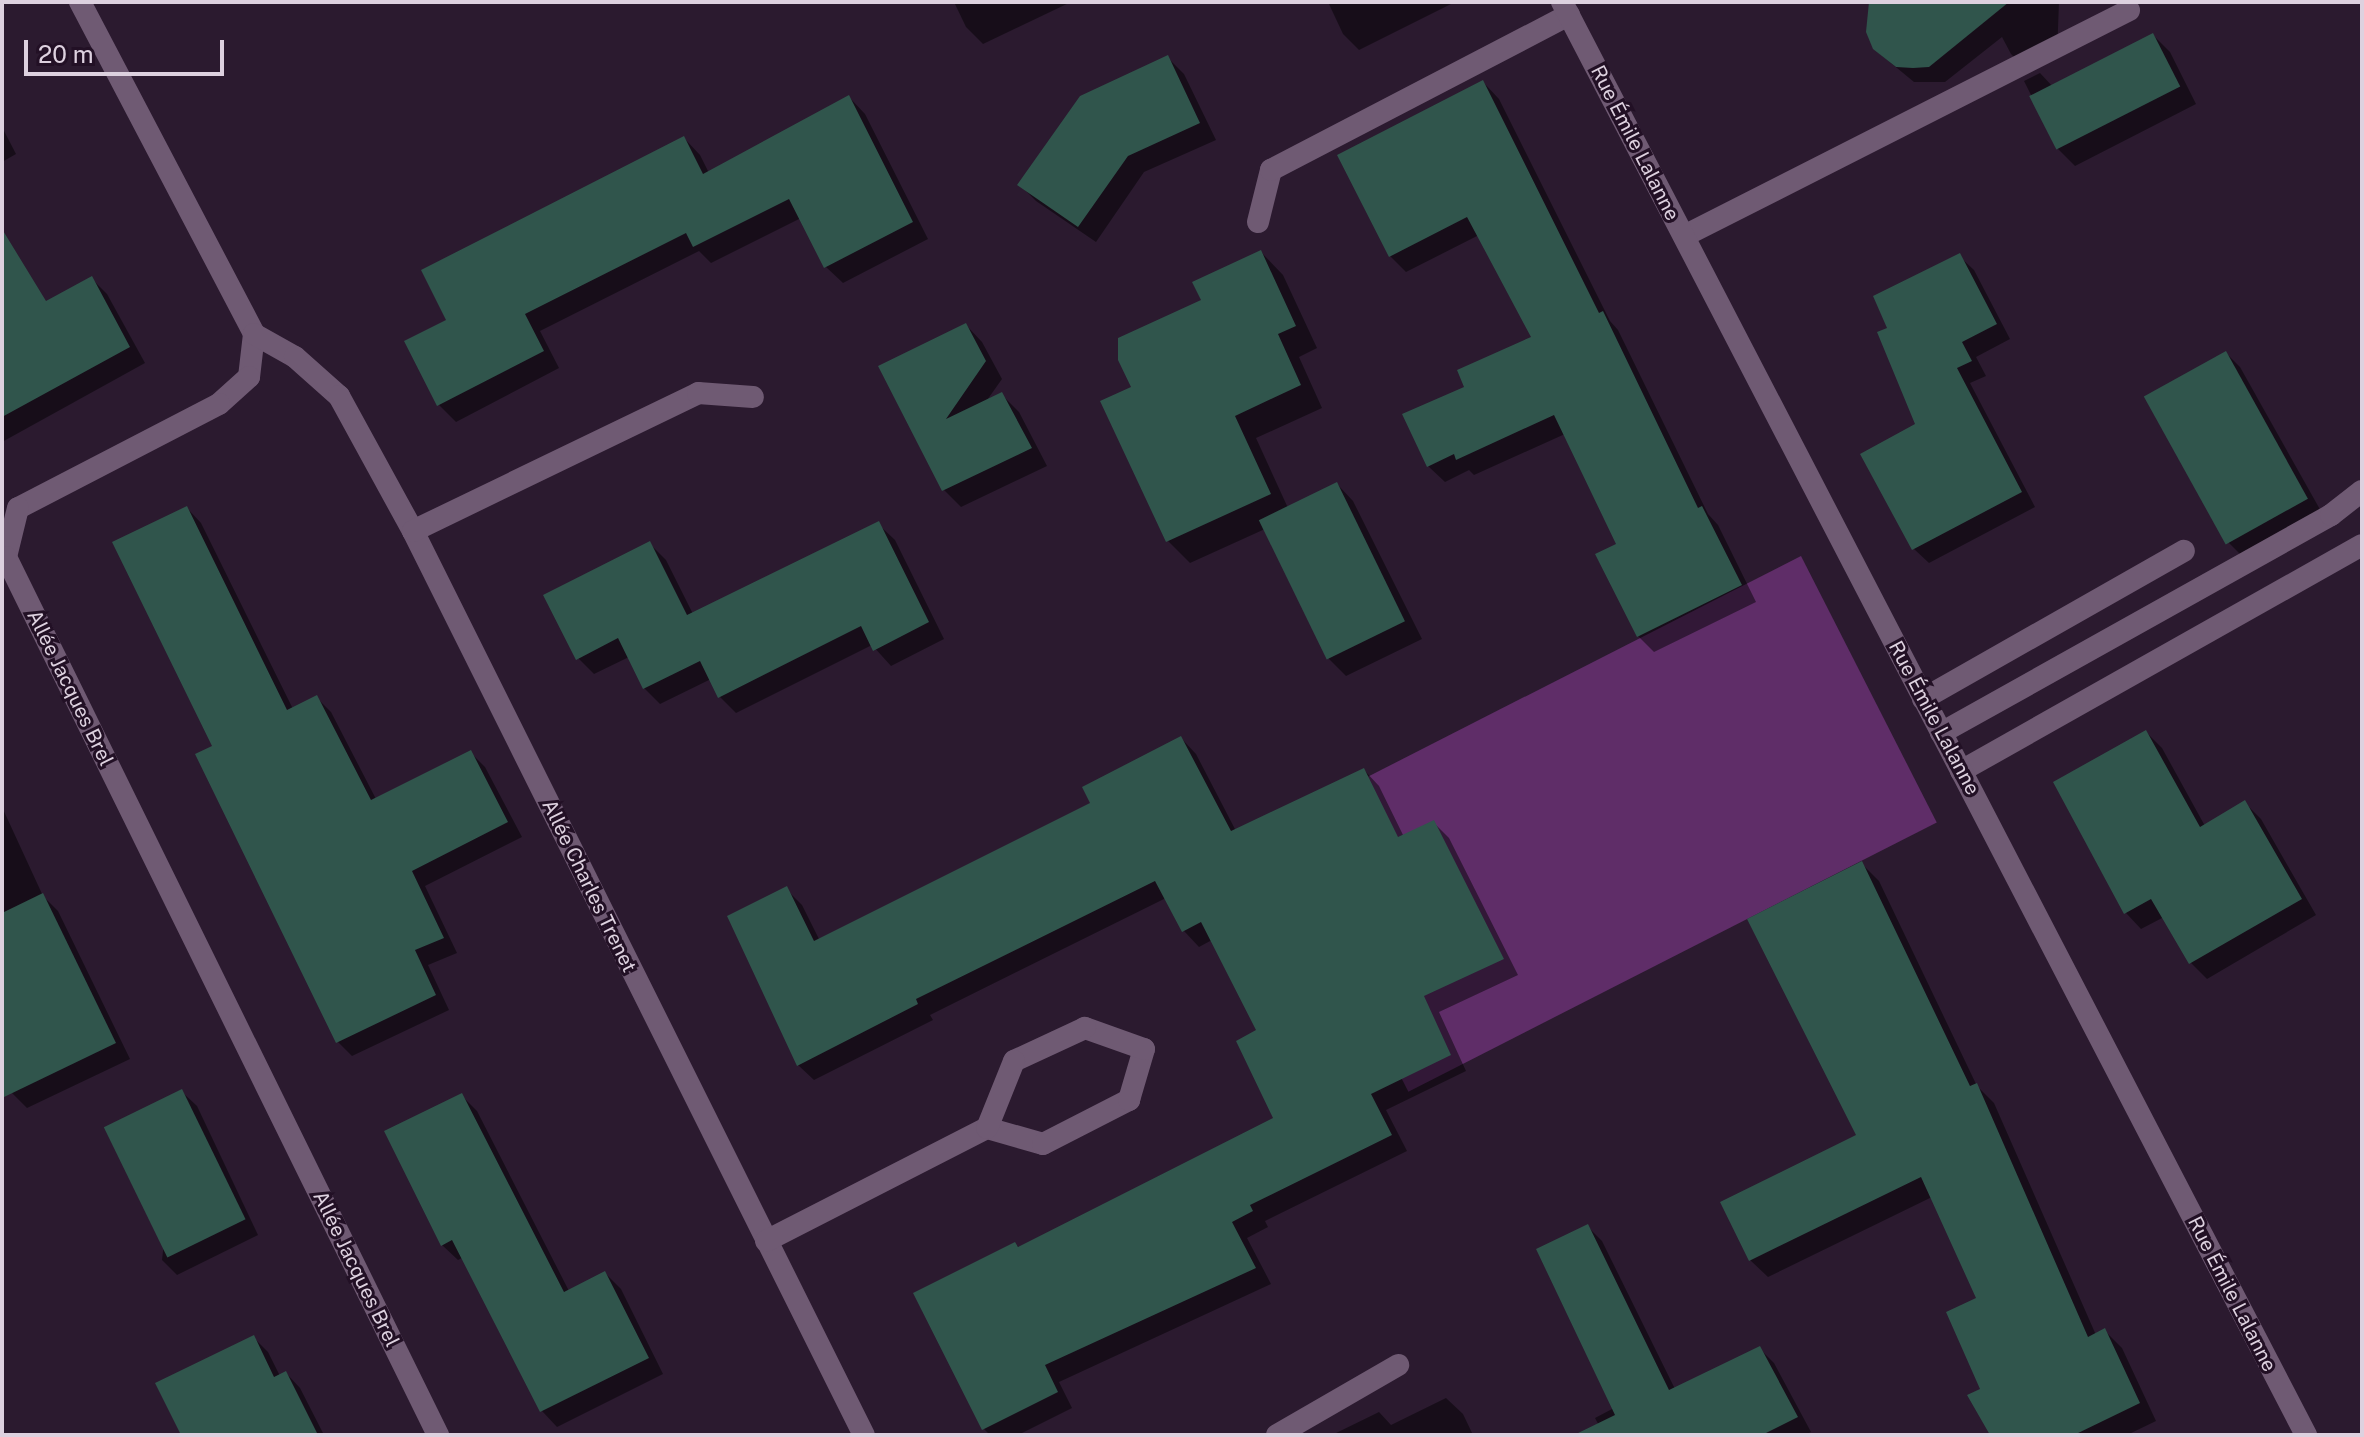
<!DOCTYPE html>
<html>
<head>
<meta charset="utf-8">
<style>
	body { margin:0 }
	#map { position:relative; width:2364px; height:1437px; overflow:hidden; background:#2b1a2f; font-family:"Public Sans",sans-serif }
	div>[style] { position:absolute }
	.green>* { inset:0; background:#5f2d68; transform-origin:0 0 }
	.shadow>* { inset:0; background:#0007 }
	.building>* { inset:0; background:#30554c; transform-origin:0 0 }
	.service>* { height:22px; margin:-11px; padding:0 11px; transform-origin:11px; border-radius:11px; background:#6f5a73 }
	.minor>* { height:22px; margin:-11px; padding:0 11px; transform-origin:11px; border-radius:11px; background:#6f5a73 }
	span { translate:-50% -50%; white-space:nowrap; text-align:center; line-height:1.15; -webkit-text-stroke:6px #221025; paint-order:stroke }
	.street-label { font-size:20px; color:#ddd1df }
	.frame { position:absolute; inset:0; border:4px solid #ddd1df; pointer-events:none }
	.scale { position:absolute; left:24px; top:40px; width:200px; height:36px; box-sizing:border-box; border:4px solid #ddd1df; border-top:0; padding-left:10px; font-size:24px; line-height:28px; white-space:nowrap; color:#ddd1df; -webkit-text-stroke:6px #221025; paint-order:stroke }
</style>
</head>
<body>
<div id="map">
	<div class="green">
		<i style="left:1801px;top:556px;width:299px;height:593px;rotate:63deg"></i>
	</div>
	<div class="shadow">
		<i style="clip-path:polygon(954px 2px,1071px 2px,983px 44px,966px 27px)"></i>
		<i style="clip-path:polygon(1328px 2px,1455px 2px,1359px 50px,1343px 34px)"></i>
		<i style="clip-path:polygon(1873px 2px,2059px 2px,2057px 55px,2027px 70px,2011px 54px,2002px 37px,1945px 82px,1914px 82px,1880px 54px)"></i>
		<i style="clip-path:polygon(2153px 35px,2170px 52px,2196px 104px,2075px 166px,2058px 149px,2024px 81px,2040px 73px,2054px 88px)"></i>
		<i style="clip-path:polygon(1168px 58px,1184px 74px,1216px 140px,1144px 172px,1096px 242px,1036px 201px,1020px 185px)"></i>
		<i style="clip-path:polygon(1483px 82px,1499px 99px,1610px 321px,1618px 330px,1708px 514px,1718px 525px,1756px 602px,1654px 652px,1638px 636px,1619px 545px,1565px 434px,1474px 475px,1469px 470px,1445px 482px,1428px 466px,1467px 388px,1533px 338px,1479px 235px,1406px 272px,1390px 256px)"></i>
		<i style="clip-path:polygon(849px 97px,865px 114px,928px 239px,843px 283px,826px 267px,801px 218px,711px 263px,699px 251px,540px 331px,559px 368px,456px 422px,439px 405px,449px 321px,684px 138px,700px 155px,709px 173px)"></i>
		<i style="clip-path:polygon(2px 127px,16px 154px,2px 162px)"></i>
		<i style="clip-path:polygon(1261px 252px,1283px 275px,1317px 348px,1299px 357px,1322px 408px,1256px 438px,1288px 508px,1337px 484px,1353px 501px,1422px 639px,1346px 676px,1329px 659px,1265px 529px,1190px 563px,1168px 541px,1134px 388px,1203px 301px)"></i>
		<i style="clip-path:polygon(1959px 256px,1974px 270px,2010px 339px,1976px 357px,1986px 376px,1970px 383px,2035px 507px,1929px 563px,1914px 549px,1918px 424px,1890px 329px)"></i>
		<i style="clip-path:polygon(91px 278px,107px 294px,145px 363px,2px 442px,2px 328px)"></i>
		<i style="clip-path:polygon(966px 325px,982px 342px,1002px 379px,985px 403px,1002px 395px,1019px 412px,1047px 466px,961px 507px,944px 490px,881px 367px)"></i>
		<i style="clip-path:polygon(2226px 353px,2240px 367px,2322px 513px,2243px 557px,2229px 543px)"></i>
		<i style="clip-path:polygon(187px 508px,201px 523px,293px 709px,316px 697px,331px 712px,376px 799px,470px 752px,485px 767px,522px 837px,425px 886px,457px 953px,428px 965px,449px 1010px,352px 1056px,337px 1041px,215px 747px)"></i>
		<i style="clip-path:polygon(878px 524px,895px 540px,944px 639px,891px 666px,872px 645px,736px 713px,720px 697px,711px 679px,660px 704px,644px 688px,629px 657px,594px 674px,578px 658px,650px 544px,666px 560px,693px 614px)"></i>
		<i style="clip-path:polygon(2146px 732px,2162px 748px,2205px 826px,2245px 803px,2261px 819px,2316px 915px,2207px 979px,2191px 963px,2164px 917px,2141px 929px,2126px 913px)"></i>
		<i style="clip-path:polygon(1181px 738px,1196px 754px,1236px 831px,1364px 770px,1379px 786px,1404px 837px,1433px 822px,1449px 838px,1518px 975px,1439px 1012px,1466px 1071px,1386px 1110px,1407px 1151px,1265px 1221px,1268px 1227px,1247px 1238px,1271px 1284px,1059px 1382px,1072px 1408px,1018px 1435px,990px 1435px,984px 1429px,1015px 1244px,1020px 1248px,1276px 1118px,1259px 1031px,1212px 940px,1199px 947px,1184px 931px,1166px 898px,930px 1015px,933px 1020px,814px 1080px,798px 1065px,786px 889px,802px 905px,820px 941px,1092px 804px)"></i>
		<i style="clip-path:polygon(2px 807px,43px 896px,58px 911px,130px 1059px,27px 1108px,12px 1093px,2px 1072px)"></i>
		<i style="clip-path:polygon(1862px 864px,1879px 881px,1977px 1086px,1994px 1103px,2096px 1335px,2105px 1331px,2122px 1348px,2156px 1421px,2127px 1435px,2004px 1435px,1979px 1299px,1932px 1197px,1768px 1277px,1750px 1260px,1858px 1136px)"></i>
		<i style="clip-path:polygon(181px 1091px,197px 1106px,258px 1235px,177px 1275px,162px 1260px)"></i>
		<i style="clip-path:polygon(461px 1095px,477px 1111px,569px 1291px,605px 1273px,621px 1289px,663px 1374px,557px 1427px,542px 1411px,464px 1257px,458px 1260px,442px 1245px)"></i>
		<i style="clip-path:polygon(1587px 1226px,1602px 1241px,1675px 1389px,1760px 1349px,1774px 1363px,1811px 1432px,1805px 1435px,1604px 1435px,1595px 1418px,1614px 1408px)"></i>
		<i style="clip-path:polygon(253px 1337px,268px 1352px,280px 1376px,286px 1373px,300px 1388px,324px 1435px,183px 1435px)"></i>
		<i style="clip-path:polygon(1446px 1398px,1463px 1414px,1473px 1435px,1332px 1435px,1379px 1412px,1391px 1425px)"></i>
	</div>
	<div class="building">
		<i style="clip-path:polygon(1869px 2px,2009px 2px,1929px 67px,1913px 68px,1896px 67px,1873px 49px,1866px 32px)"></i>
		<i style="left:2153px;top:33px;width:60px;height:139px;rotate:63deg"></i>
		<i style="clip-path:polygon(1168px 55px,1200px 123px,1128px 156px,1078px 227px,1017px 185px,1080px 96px)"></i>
		<i style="clip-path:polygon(1483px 80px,1599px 313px,1603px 311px,1698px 508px,1702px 506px,1742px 585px,1637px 637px,1595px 554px,1616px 544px,1554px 415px,1456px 460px,1454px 454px,1427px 467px,1402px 414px,1464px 387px,1457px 370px,1531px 337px,1467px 217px,1389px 257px,1337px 155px)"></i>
		<i style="clip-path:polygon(849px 95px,913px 222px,824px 268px,789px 199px,693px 247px,686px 233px,525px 314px,544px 351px,437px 406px,404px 341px,446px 320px,421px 270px,684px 136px,703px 174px)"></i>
		<i style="clip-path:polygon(2px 229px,46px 301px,92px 276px,130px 347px,2px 417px)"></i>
		<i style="clip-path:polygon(1261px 250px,1296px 326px,1278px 334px,1301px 385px,1235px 416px,1271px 494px,1166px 542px,1100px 401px,1131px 387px,1118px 360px,1118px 338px,1201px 300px,1192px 282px)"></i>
		<i style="clip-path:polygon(1960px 253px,1997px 324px,1962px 342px,1972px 361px,1957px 368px,2022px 492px,1912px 550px,1860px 454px,1915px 424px,1877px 332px,1887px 328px,1873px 296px)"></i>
		<i style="clip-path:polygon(966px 323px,986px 361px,946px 419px,1002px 392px,1032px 448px,942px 491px,878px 366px)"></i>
		<i style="left:2226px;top:351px;width:169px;height:94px;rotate:61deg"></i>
		<i style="left:1337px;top:482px;width:155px;height:87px;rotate:64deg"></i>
		<i style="clip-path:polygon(187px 506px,287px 710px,317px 695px,371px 800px,471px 750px,508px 822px,412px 871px,444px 938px,415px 950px,436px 995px,336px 1043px,195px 754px,212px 746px,112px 542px)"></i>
		<i style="clip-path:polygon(879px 521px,929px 622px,873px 651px,861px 626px,718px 698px,700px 661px,643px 689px,618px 638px,576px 660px,543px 595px,650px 541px,687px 615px)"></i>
		<i style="clip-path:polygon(2146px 730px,2200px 827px,2245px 800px,2302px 899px,2189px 964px,2151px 899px,2124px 914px,2053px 782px)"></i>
		<i style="clip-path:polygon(1181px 736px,1231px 831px,1364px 768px,1398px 837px,1434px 820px,1504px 959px,1424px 996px,1451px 1055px,1371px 1094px,1392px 1135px,1250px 1205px,1253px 1211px,1232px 1222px,1256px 1268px,1045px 1365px,1058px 1392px,982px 1430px,913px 1293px,1015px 1242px,1018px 1247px,1273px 1118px,1236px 1041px,1256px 1030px,1201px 922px,1182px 932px,1155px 881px,916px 999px,918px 1004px,797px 1066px,727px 916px,787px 886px,814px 941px,1090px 803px,1082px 787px)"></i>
		<i style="clip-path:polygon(1862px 861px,1970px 1086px,1977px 1083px,2088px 1337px,2105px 1328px,2140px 1403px,2074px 1435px,1990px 1435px,1967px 1395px,1980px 1389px,1946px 1312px,1976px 1298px,1921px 1177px,1749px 1261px,1720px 1202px,1856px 1135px,1747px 919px)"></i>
		<i style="clip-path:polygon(43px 893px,116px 1043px,2px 1098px,2px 913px)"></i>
		<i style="left:182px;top:1089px;width:145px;height:87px;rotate:64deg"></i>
		<i style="clip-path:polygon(462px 1093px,564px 1292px,605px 1271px,649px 1358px,540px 1412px,452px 1240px,441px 1246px,384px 1131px)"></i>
		<i style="clip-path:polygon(1588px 1224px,1669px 1390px,1760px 1346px,1798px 1417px,1762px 1435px,1574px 1435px,1615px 1415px,1536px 1249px)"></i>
		<i style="clip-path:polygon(254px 1335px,274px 1377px,286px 1371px,318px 1435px,181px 1435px,155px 1383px)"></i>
	</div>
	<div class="service">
		<i style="left:1258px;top:222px;width:54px;rotate:-76deg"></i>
		<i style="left:1271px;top:170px;width:336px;rotate:-27.5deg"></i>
		<i style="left:1684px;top:236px;width:499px;rotate:-26.9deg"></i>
		<i style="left:1923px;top:699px;width:300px;rotate:-29.6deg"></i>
		<i style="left:1941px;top:733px;width:447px;rotate:-29.2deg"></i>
		<i style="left:2331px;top:515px;width:39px;rotate:-38deg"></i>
		<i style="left:1961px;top:771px;width:460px;rotate:-29.4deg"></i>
		<i style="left:1277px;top:1435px;width:140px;rotate:-30deg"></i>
	</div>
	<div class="minor">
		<i style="left:80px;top:2px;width:375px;rotate:62.3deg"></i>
		<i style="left:254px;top:334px;width:43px;rotate:96.6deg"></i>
		<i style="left:249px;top:377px;width:40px;rotate:138deg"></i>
		<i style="left:219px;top:404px;width:226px;rotate:152.6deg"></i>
		<i style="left:18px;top:508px;width:50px;rotate:103.8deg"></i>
		<i style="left:6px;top:557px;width:979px;rotate:63.8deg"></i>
		<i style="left:1562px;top:2px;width:1615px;rotate:62.56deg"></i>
		<i style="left:254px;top:334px;width:47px;rotate:29.3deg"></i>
		<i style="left:295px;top:357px;width:59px;rotate:41.6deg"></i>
		<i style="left:339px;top:396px;width:154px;rotate:61.3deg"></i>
		<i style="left:413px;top:531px;width:1010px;rotate:63.49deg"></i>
		<i style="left:413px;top:531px;width:317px;rotate:-25.8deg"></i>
		<i style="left:698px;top:393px;width:55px;rotate:4.2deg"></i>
		<i style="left:766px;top:1241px;width:248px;rotate:-27.1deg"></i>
		<i style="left:987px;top:1128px;width:58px;rotate:15.9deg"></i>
		<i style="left:1043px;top:1144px;width:97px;rotate:-27.1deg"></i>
		<i style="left:1129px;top:1100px;width:53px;rotate:-73.6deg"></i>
		<i style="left:1144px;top:1049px;width:63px;rotate:-160.4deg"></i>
		<i style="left:1085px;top:1028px;width:78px;rotate:155.1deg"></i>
		<i style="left:1014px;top:1061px;width:72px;rotate:111.9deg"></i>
	</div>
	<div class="street-label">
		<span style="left:1635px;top:143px;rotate:63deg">Rue Émile Lalanne</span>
		<span style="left:70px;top:688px;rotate:64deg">Allée Jacques Brel</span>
		<span style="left:1934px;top:718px;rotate:62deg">Rue Émile Lalanne</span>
		<span style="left:589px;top:886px;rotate:64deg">Allée Charles Trenet</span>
		<span style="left:356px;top:1269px;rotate:64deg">Allée Jacques Brel</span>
		<span style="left:2232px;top:1294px;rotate:63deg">Rue Émile Lalanne</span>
	</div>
	<div class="frame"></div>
	<div class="scale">20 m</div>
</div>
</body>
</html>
